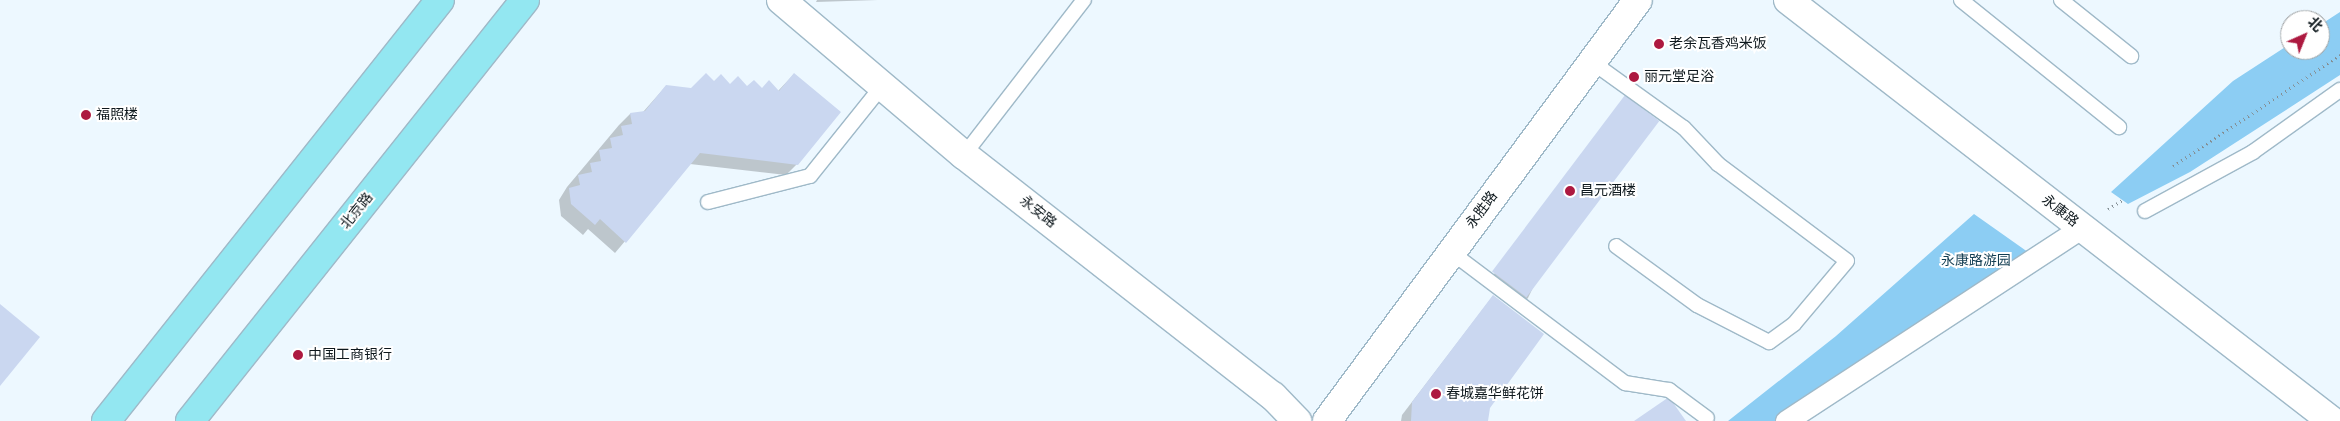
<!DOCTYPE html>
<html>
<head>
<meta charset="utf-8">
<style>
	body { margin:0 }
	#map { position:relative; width:2340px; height:421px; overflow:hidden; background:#edf8ff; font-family:"Sofia Sans Condensed","Noto Sans SC",sans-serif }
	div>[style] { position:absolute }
	.green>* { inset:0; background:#8ccdf3 }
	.shadow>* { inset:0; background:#0003 }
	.building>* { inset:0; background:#cad7f0; transform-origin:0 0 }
	.path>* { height:3px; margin-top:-1.5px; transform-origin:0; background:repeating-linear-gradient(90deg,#848f95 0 1px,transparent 0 5px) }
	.roads { filter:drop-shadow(1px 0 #9fb9c8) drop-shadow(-1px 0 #9fb9c8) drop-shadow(0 1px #9fb9c8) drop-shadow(0 -1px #9fb9c8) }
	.service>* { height:14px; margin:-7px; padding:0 7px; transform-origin:7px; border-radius:7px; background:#fff }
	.pedestrian>* { height:21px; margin:-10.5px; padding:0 10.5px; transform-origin:10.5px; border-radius:10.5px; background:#fff }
	.tertiary>* { height:28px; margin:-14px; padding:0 14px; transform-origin:14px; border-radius:14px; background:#fff }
	.primary>* { height:28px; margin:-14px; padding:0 14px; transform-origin:14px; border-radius:14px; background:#93e7f1 }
	.dots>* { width:14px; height:14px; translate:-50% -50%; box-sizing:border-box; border:2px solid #fff; border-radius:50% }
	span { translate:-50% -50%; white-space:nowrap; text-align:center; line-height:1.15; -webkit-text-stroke:4px #fff; paint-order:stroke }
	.poi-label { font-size:14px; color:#0e181d }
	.left { translate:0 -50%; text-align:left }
	.street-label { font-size:14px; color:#0e181d }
	.park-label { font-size:14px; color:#133e53 }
	.north { position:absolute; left:2280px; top:10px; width:50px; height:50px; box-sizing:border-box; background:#fff; border:1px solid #9fa3a5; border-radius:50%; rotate:44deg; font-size:14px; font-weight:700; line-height:20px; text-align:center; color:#0e181d }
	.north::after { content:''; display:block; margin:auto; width:18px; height:22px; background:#ad1940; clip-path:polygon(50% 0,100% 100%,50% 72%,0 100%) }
</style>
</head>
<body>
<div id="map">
	<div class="green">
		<i style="clip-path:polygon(2340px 12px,2340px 75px,2190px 172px,2128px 204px,2111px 192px,2233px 81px,2290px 44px,2290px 50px,2320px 50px,2320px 25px)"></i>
		<i style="clip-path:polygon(1974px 214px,2042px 262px,1803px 421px,1728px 421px,1836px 336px)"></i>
	</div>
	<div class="shadow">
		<i style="clip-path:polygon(817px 0,878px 0,816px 2px)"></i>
		<i style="clip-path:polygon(794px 74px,797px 164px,786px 175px,690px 164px,615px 253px,588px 229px,583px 235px,561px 216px,559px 200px,567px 187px,619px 125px,630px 114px,643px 112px,666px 86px,691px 89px,714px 83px,778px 91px)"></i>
		<i style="clip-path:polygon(1625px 97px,1528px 298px,1518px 308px,1486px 285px)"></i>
		<i style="clip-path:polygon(1493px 296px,1487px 421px,1401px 421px,1402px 415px)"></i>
	</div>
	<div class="building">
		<i style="clip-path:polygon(706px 73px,714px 81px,721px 74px,730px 84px,738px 76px,747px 86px,754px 80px,762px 88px,769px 80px,779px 91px,794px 73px,841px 112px,798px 165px,700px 153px,626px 243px,600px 219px,595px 225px,571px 204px,569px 188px,580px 185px,578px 175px,592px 172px,590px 163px,601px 161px,599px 150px,612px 148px,610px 138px,623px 135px,621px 126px,632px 124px,630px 113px,645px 111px,666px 85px,691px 88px)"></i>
		<i style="left:1625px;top:95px;width:43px;height:221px;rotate:37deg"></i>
		<i style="clip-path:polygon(1493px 295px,1544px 334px,1490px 408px,1488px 421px,1411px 421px,1412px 402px)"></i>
		<i style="clip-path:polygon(0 304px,40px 337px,0 386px)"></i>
		<i style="clip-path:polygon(1669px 397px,1686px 421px,1634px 421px)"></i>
	</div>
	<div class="path">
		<i style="left:2173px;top:166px;width:201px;rotate:-33.6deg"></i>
		<i style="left:2108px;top:209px;width:19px;rotate:-32deg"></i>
	</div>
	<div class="roads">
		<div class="service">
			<i style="left:1961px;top:0;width:203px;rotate:38.8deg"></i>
			<i style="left:2061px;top:0;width:90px;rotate:38.7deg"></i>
			<i style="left:1592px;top:62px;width:113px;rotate:35.7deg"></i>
			<i style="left:1684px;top:128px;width:50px;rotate:46.6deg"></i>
			<i style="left:1718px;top:164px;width:161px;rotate:36.9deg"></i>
			<i style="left:1847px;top:261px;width:82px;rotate:130.1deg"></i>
			<i style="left:1794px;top:324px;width:31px;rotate:144deg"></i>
			<i style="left:1769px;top:342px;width:81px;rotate:-152.8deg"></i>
			<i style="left:1697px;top:305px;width:100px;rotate:-143.9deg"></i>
			<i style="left:964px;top:155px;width:196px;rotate:-52.3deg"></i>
			<i style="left:708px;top:202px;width:105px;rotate:-14.3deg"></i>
			<i style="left:810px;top:176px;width:115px;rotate:-51.3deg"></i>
			<i style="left:2145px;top:211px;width:123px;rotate:-28.6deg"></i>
			<i style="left:2253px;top:152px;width:107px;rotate:-35.5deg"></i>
			<i style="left:1451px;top:252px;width:218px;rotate:37deg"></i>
			<i style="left:1625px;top:383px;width:45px;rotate:9deg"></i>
			<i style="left:1669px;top:390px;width:47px;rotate:36.4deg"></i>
		</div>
		<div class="pedestrian">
			<i style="left:1786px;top:421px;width:353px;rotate:-33.2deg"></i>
		</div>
		<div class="tertiary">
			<i style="left:781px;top:0;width:240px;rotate:40.3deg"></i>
			<i style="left:964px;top:155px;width:392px;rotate:38deg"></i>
			<i style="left:1273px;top:396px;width:35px;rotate:46deg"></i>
			<i style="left:1788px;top:0;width:688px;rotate:37.74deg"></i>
			<i style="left:1327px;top:421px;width:523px;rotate:-53.55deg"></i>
		</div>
		<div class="primary">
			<i style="left:106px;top:421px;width:537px;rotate:-51.57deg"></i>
			<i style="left:190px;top:421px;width:538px;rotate:-51.49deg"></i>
		</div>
	</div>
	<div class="dots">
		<i style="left:1659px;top:44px;background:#ad1940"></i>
		<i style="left:1634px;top:77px;background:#ad1940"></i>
		<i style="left:86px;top:115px;background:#ad1940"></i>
		<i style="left:1570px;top:191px;background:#ad1940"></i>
		<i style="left:298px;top:355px;background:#ad1940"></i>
		<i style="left:1436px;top:394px;background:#ad1940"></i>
	</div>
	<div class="poi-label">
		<span class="left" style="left:1669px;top:44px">老余瓦香鸡米饭</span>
		<span class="left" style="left:1644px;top:77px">丽元堂足浴</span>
		<span class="left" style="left:96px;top:115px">福照楼</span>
		<span class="left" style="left:1580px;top:191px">昌元酒楼</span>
		<span class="left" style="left:308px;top:355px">中国工商银行</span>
		<span class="left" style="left:1446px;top:394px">春城嘉华鲜花饼</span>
	</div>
	<div class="street-label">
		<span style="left:1482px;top:210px;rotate:-53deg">永胜路</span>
		<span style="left:357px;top:211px;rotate:-51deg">北京路</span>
		<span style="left:2060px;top:211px;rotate:38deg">永康路</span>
		<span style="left:1038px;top:212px;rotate:38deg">永安路</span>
	</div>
	<div class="park-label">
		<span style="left:1976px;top:261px">永康路游园</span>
	</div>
	<div class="north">北</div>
</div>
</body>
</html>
